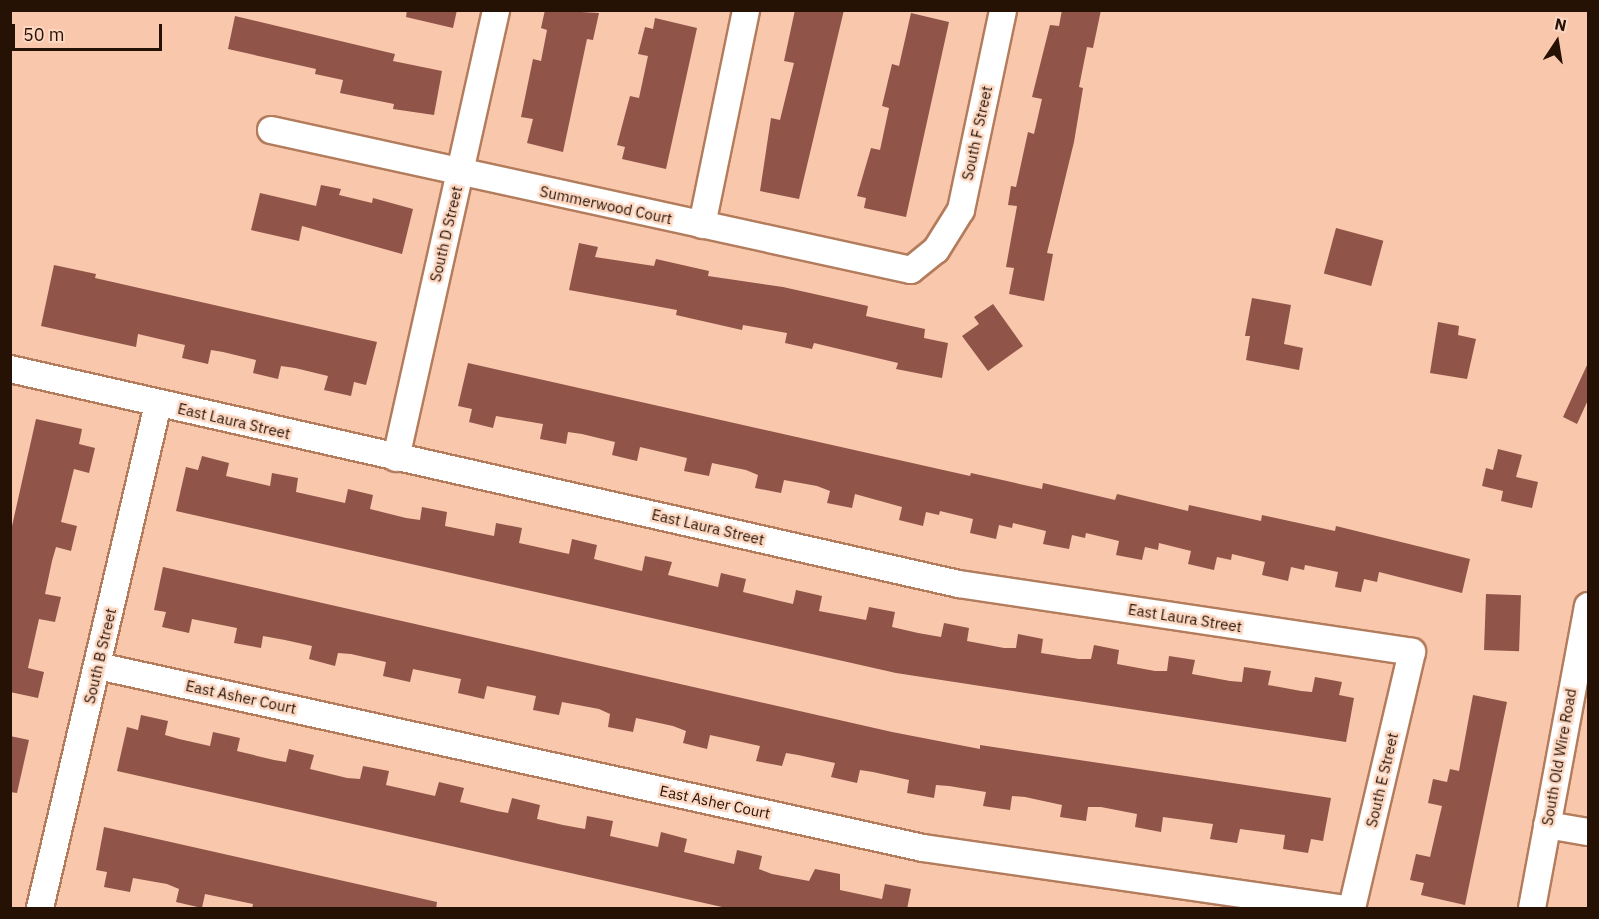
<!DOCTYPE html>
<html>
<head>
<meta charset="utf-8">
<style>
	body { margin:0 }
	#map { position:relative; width:1599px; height:919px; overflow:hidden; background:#f8c7ac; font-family:"IBM Plex Sans",sans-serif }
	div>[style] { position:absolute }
	.building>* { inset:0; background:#905449; transform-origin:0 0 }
	.roads { filter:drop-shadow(2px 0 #b37c5c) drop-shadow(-2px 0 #b37c5c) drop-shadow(0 2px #b37c5c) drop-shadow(0 -2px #b37c5c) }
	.minor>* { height:26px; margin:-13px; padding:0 13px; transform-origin:13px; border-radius:13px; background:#fff }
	span { translate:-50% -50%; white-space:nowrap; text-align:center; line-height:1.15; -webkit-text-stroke:5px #fcd8c3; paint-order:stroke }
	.street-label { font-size:15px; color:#261105 }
	.frame { position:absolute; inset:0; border:12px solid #261105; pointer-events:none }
	.north { position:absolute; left:1527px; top:12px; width:60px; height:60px; -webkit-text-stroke:4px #fcd8c3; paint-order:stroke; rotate:12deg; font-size:16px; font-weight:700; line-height:24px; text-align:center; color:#261105 }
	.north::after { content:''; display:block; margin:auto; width:21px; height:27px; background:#261105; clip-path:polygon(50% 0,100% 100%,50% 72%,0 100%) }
	.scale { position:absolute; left:12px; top:24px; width:150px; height:27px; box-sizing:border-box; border:3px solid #261105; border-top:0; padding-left:8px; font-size:18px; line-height:21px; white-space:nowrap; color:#261105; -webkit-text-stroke:4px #fcd8c3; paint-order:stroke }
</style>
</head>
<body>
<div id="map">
	<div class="building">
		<i style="clip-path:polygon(407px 10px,457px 10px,453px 28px,406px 17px)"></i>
		<i style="clip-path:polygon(545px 10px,599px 13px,593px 40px,587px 39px,563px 152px,527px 143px,533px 119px,521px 117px,533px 59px,541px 61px,547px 30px,541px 28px)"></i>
		<i style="clip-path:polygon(795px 10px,844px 10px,799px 199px,760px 191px,771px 118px,780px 120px,794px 63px,784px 61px)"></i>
		<i style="clip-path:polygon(1062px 10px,1101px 10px,1093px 48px,1087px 47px,1079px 87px,1083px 88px,1074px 142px,1047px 253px,1053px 254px,1044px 301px,1009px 294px,1014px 268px,1006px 267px,1017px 206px,1008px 205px,1011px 186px,1016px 187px,1028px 132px,1034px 134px,1042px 99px,1032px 97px,1050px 25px,1059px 26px)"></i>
		<i style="clip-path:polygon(911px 13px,949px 22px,906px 217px,864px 208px,866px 198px,857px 196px,871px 148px,880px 150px,889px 108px,882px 106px,892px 64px,899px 66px)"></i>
		<i style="clip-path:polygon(235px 16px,395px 54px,393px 61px,442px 71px,434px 115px,393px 109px,394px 104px,340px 93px,343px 80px,315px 74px,316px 69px,228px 49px)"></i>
		<i style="clip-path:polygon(655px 18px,697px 28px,666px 169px,622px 159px,625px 147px,617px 145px,630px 96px,639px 98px,648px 56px,638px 54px,645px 27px,653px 29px)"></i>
		<i style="clip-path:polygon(321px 185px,341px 189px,339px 195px,372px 203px,373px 198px,413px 209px,402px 254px,302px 226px,299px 241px,251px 230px,260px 193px,316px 206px)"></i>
		<i style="left:1336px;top:228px;width:49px;height:47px;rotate:15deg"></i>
		<i style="clip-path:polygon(579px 243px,598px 247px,595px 257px,654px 266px,656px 259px,709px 271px,708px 276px,783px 287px,868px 306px,866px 316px,925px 329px,924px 338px,948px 343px,942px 378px,896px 369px,898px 363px,814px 343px,812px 349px,785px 343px,787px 333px,743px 325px,742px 330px,676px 315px,677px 310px,569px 290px)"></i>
		<i style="clip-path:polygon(54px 265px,96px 274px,95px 278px,377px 342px,366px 385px,354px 382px,351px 396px,324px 390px,328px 376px,295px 368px,281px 366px,278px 379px,253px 373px,256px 360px,223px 352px,211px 350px,208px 364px,182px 358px,185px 345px,138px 334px,136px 347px,41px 326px)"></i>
		<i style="clip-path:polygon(1252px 298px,1291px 305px,1284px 344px,1303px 348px,1299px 370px,1246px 360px,1250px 336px,1245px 336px)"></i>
		<i style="clip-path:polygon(993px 304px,1023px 346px,988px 371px,962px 336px,979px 324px,974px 317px)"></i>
		<i style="clip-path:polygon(1438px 322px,1459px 326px,1458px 335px,1476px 339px,1467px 379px,1430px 373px)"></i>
		<i style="clip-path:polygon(468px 363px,970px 476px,971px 473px,1042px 489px,1043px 483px,1115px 500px,1117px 494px,1188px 511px,1189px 505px,1261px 521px,1262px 515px,1335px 531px,1336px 526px,1470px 559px,1462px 593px,1379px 572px,1377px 582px,1364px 579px,1361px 592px,1335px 587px,1338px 572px,1305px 565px,1304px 570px,1291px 567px,1288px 581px,1262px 575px,1265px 562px,1232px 554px,1231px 560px,1217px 557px,1214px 570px,1188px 564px,1191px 551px,1159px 543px,1158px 550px,1145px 547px,1142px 560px,1116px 555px,1119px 541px,1086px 533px,1085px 538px,1072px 535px,1069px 549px,1043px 544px,1046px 531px,1013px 523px,1012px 528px,999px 525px,996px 539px,970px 533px,973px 519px,940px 511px,939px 515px,926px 512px,923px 526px,899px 520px,902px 507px,855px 494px,852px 508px,827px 503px,830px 491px,817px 486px,784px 480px,781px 493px,755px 488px,758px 475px,746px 470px,712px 463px,709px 476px,684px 471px,687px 458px,640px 447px,637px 461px,612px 455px,615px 442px,582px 434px,568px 432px,566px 444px,540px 439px,543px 424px,496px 416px,493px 428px,469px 422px,472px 409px,458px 406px)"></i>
		<i style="clip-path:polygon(1588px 363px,1588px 400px,1577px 424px,1563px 417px)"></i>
		<i style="clip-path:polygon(36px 419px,82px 429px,79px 444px,95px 448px,89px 473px,74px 469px,61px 522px,77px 526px,71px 551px,56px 547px,52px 561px,45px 594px,61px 597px,55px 622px,39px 619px,28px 668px,44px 672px,38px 698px,10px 692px,10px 535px)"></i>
		<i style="clip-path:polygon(1498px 449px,1522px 455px,1516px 477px,1538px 482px,1532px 508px,1501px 501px,1503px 491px,1482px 486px,1486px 468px,1493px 470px)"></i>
		<i style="clip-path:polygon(202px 456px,229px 463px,226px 476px,257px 483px,270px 486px,272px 473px,298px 478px,296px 492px,345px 503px,348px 489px,373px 495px,370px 509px,406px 518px,420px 520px,422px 507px,447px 512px,445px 526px,494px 536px,496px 523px,522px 528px,519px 543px,569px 554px,572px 539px,597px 545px,594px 559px,642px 571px,645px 556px,672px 562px,668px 575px,718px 587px,721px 573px,746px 579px,743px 592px,780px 601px,793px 604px,796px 590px,822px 596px,819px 611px,866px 620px,869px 607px,895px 612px,892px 627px,918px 633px,941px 637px,944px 623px,969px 628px,967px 641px,1004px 648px,1016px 648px,1018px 634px,1043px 639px,1041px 653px,1079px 659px,1091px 659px,1094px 645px,1119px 650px,1117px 664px,1155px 671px,1167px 671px,1169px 656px,1195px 660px,1192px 674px,1230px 681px,1242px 682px,1244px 667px,1271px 671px,1268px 685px,1301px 691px,1312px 692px,1315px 677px,1342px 682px,1339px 695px,1354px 698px,1346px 742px,896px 673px,176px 511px,186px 467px,198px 470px)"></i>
		<i style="clip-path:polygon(163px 567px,892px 732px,980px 749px,980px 745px,1331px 798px,1323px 841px,1311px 839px,1308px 853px,1283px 849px,1285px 835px,1240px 829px,1237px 843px,1210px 839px,1213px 824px,1163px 817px,1161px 832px,1135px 827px,1137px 814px,1101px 807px,1088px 807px,1086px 821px,1060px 817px,1062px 805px,1025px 797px,1012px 796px,1010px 810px,983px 806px,986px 792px,949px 786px,936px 785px,934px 798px,907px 793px,909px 780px,873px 772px,860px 770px,857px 783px,831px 777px,835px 763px,798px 755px,786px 753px,782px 766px,756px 761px,760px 746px,710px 735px,707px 749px,683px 743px,686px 731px,673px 726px,636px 718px,633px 732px,608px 727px,610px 714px,599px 709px,562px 702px,559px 715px,533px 710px,536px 696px,487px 686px,484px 699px,458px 693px,461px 679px,413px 669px,410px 682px,383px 676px,386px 662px,351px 654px,338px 653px,335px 666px,309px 659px,312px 646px,285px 640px,263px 636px,261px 648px,234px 643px,237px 628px,192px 619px,189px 633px,162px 627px,166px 612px,154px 610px)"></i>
		<i style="left:1486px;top:594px;width:35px;height:56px;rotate:2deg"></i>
		<i style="clip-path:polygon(1473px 695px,1507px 702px,1465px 905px,1421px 895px,1424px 883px,1410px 880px,1416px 854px,1430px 857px,1442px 806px,1428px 803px,1433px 779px,1447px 782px,1450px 769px,1459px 771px)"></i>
		<i style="clip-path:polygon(141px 715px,168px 721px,165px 735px,179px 739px,210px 746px,213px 732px,240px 738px,237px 751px,274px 760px,286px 762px,289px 749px,314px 755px,310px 769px,347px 778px,360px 779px,363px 766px,389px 771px,386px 785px,435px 796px,439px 782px,464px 788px,460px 802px,497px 811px,508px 813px,512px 798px,540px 805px,537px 819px,563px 825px,585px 829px,587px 816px,613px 821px,610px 836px,658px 847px,661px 832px,687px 839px,684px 852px,734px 864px,737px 850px,762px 856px,759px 869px,772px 874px,809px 881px,815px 869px,840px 874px,840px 890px,882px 899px,885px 884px,911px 889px,907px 909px,731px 909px,117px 771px,127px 727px,138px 730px)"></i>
		<i style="clip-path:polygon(10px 736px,29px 740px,17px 793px,10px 792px)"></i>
		<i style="clip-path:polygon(104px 827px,437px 902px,436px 909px,252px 909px,253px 904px,205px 894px,202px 908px,176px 902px,179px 889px,167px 884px,133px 878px,130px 892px,104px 887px,107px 872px,96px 870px)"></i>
	</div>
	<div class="roads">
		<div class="minor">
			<i style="left:271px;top:130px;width:655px;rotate:12.34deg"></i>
			<i style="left:911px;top:270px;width:32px;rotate:-39deg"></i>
			<i style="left:936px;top:250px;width:47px;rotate:-58deg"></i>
			<i style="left:961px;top:210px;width:204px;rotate:-78.1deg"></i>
			<i style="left:702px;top:225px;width:219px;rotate:-78.4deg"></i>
			<i style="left:10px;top:369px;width:973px;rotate:12.77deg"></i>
			<i style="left:959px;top:584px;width:458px;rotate:8.5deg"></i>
			<i style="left:1412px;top:652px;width:263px;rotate:103.2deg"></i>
			<i style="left:396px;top:458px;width:459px;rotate:-77.4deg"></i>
			<i style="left:98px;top:666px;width:845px;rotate:12.44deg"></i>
			<i style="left:923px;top:848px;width:420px;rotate:8.2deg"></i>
			<i style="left:1547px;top:825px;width:42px;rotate:9.7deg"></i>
			<i style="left:40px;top:908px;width:518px;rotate:-76.82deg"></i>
			<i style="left:1532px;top:908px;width:307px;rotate:-79.5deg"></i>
		</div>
	</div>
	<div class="street-label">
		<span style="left:977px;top:133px;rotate:-78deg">South F Street</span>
		<span style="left:606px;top:205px;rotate:12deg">Summerwood Court</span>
		<span style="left:446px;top:234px;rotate:-77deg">South D Street</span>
		<span style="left:234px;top:421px;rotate:13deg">East Laura Street</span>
		<span style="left:708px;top:527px;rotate:13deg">East Laura Street</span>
		<span style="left:1185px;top:618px;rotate:9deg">East Laura Street</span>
		<span style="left:100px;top:656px;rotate:-77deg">South B Street</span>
		<span style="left:241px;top:697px;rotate:12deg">East Asher Court</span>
		<span style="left:1559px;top:757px;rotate:-80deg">South Old Wire Road</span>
		<span style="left:1382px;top:780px;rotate:-77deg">South E Street</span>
		<span style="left:715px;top:802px;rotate:12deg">East Asher Court</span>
	</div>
	<div class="frame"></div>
	<div class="north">N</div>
	<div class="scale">50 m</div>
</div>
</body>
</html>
